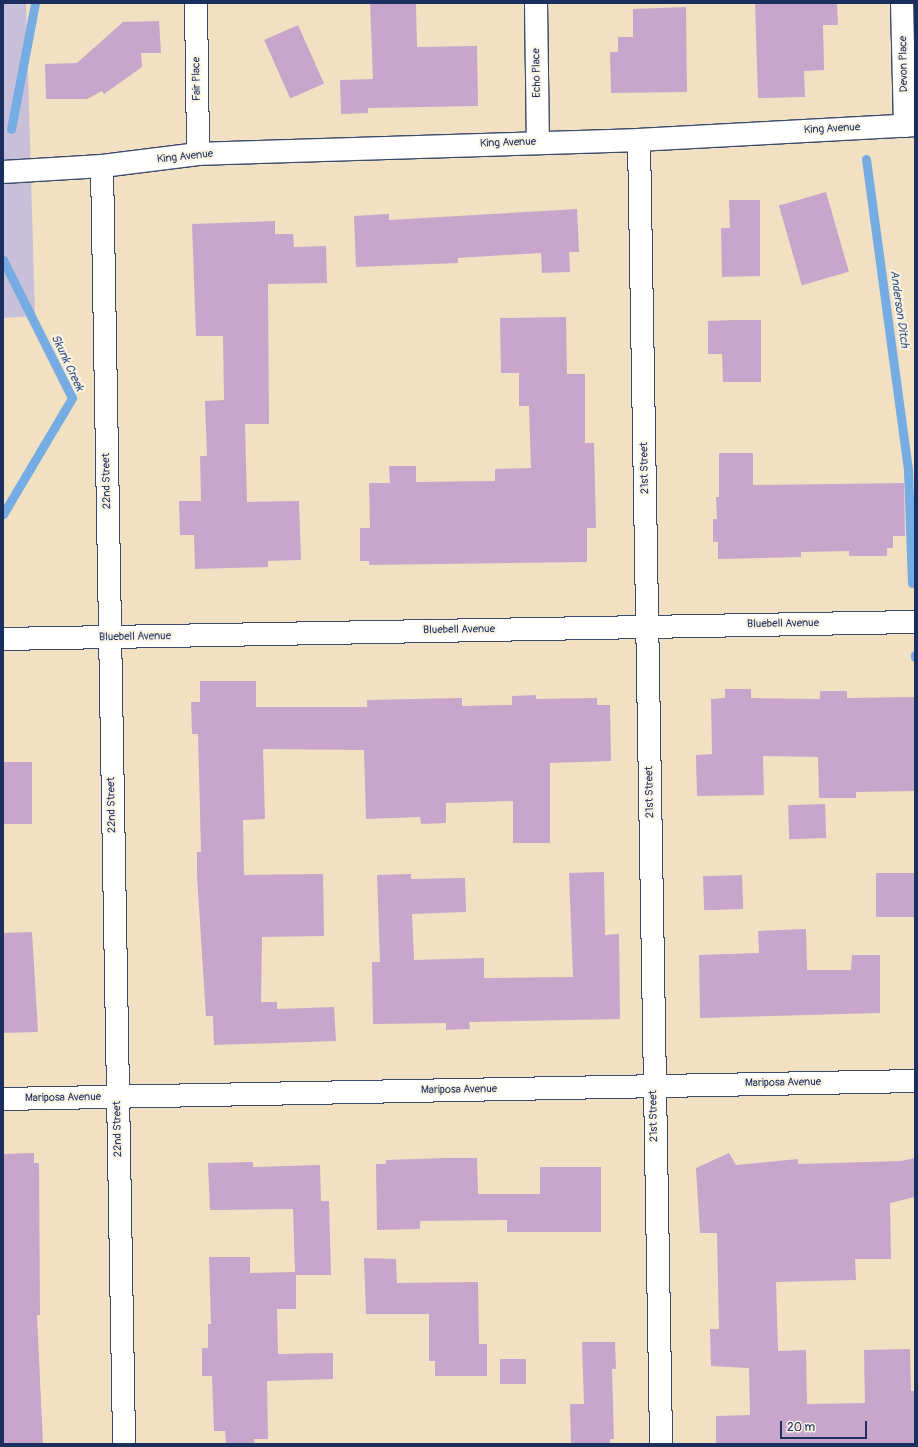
<!DOCTYPE html>
<html>
<head>
<meta charset="utf-8">
<style>
	body { margin:0 }
	#map { position:relative; width:918px; height:1447px; overflow:hidden; background:#f1e1c2; font-family:Pangolin,sans-serif }
	div>[style] { position:absolute }
	.industrial>* { inset:0; background:#c8bfd8 }
	.stream>* { height:9px; margin:-4.5px; padding:0 4.5px; transform-origin:4.5px; border-radius:4.5px; background:#74ace3 }
	.building>* { inset:0; background:#c8a5ca; transform-origin:0 0 }
	.roads { filter:drop-shadow(1px 0 #3b4a6d) drop-shadow(-1px 0 #3b4a6d) drop-shadow(0 1px #3b4a6d) drop-shadow(0 -1px #3b4a6d) }
	.minor>* { height:22px; margin:-11px; padding:0 11px; transform-origin:11px; border-radius:11px; background:#fff }
	span { translate:-50% -50%; white-space:nowrap; text-align:center; line-height:1.15; -webkit-text-stroke:4px #fcf5e5; paint-order:stroke }
	.street-label { font-size:11px; color:#1b2f5e }
	.water-label { font-size:12px; color:#365486; font-style:italic }
	.frame { position:absolute; inset:0; border:4px solid #1b2f5e; pointer-events:none }
	.scale { position:absolute; left:780px; top:1421px; width:87px; height:18px; box-sizing:border-box; border:2px solid #1b2f5e; border-top:0; padding-left:5px; font-size:12px; line-height:14px; white-space:nowrap; color:#1b2f5e; -webkit-text-stroke:3px #fcf5e5; paint-order:stroke }
</style>
</head>
<body>
<div id="map">
	<div class="industrial">
		<i style="clip-path:polygon(3px 3px,26px 3px,35px 316px,3px 318px)"></i>
	</div>
	<div class="stream">
		<i style="left:11px;top:129px;width:128px;rotate:-79.2deg"></i>
		<i style="left:866px;top:159px;width:314px;rotate:82.3deg"></i>
		<i style="left:908px;top:470px;width:113px;rotate:88deg"></i>
		<i style="left:3px;top:260px;width:154px;rotate:63.4deg"></i>
		<i style="left:72px;top:398px;width:135px;rotate:120.7deg"></i>
		<i style="left:915px;top:655px;width:2px;rotate:90deg"></i>
	</div>
	<div class="building">
		<i style="clip-path:polygon(370px 3px,416px 3px,417px 47px,477px 46px,478px 106px,368px 108px,368px 113px,341px 114px,340px 80px,373px 79px)"></i>
		<i style="clip-path:polygon(755px 3px,837px 3px,838px 25px,823px 25px,824px 70px,804px 71px,805px 97px,758px 98px)"></i>
		<i style="clip-path:polygon(686px 7px,687px 92px,611px 93px,610px 52px,618px 52px,618px 37px,633px 37px,633px 9px)"></i>
		<i style="clip-path:polygon(159px 21px,161px 53px,141px 53px,142px 67px,104px 94px,102px 91px,87px 99px,46px 99px,45px 64px,77px 63px,123px 22px)"></i>
		<i style="left:298px;top:25px;width:64px;height:37px;rotate:66deg"></i>
		<i style="left:826px;top:192px;width:83px;height:49px;rotate:74deg"></i>
		<i style="clip-path:polygon(729px 200px,760px 200px,760px 276px,722px 277px,721px 228px,730px 228px)"></i>
		<i style="clip-path:polygon(577px 209px,579px 252px,569px 252px,570px 272px,542px 273px,541px 253px,458px 258px,458px 263px,356px 267px,354px 216px,389px 214px,389px 220px)"></i>
		<i style="clip-path:polygon(275px 221px,275px 234px,293px 234px,294px 247px,326px 246px,327px 283px,268px 284px,269px 424px,245px 424px,247px 502px,299px 501px,301px 560px,268px 561px,268px 567px,195px 569px,194px 535px,180px 535px,179px 501px,201px 501px,200px 456px,207px 456px,205px 401px,224px 400px,223px 336px,196px 336px,192px 224px)"></i>
		<i style="clip-path:polygon(566px 317px,567px 374px,585px 374px,585px 443px,594px 443px,596px 528px,587px 528px,587px 562px,369px 565px,369px 561px,360px 561px,360px 528px,370px 528px,369px 483px,390px 483px,389px 466px,416px 466px,416px 482px,495px 481px,495px 469px,531px 468px,529px 406px,519px 406px,519px 373px,501px 373px,500px 318px)"></i>
		<i style="clip-path:polygon(734px 320px,761px 320px,761px 382px,723px 382px,722px 354px,708px 354px,708px 321px)"></i>
		<i style="clip-path:polygon(719px 453px,753px 453px,753px 485px,904px 483px,905px 536px,893px 536px,893px 548px,887px 548px,887px 556px,849px 556px,849px 551px,801px 552px,801px 557px,718px 559px,718px 542px,713px 542px,713px 519px,717px 519px,716px 497px,719px 497px)"></i>
		<i style="clip-path:polygon(200px 681px,256px 681px,256px 707px,367px 707px,367px 700px,462px 698px,462px 706px,512px 705px,512px 696px,536px 695px,536px 699px,597px 698px,597px 705px,610px 705px,611px 761px,550px 763px,550px 843px,513px 843px,513px 801px,446px 803px,446px 823px,421px 824px,420px 817px,366px 819px,364px 750px,263px 749px,265px 819px,243px 820px,244px 875px,323px 874px,324px 936px,262px 937px,261px 1002px,277px 1002px,277px 1009px,334px 1007px,336px 1041px,214px 1045px,213px 1016px,206px 1016px,197px 876px,197px 852px,201px 852px,198px 734px,192px 734px,191px 702px,200px 702px)"></i>
		<i style="clip-path:polygon(725px 689px,751px 689px,751px 698px,820px 699px,820px 691px,847px 691px,847px 698px,915px 697px,915px 791px,856px 792px,856px 798px,819px 798px,818px 757px,763px 756px,764px 795px,697px 796px,696px 755px,712px 754px,711px 699px,725px 698px)"></i>
		<i style="left:3px;top:762px;width:29px;height:62px"></i>
		<i style="left:825px;top:804px;width:34px;height:37px;rotate:88deg"></i>
		<i style="clip-path:polygon(604px 872px,605px 935px,619px 934px,620px 1019px,469px 1022px,470px 1029px,446px 1030px,446px 1023px,373px 1024px,372px 962px,380px 962px,377px 875px,411px 874px,411px 879px,465px 878px,466px 912px,412px 914px,414px 960px,484px 958px,484px 978px,573px 977px,569px 873px)"></i>
		<i style="left:915px;top:873px;width:44px;height:39px;rotate:90deg"></i>
		<i style="left:742px;top:875px;width:34px;height:39px;rotate:88deg"></i>
		<i style="clip-path:polygon(806px 929px,807px 970px,851px 970px,852px 955px,880px 955px,880px 1013px,700px 1018px,699px 955px,759px 953px,758px 931px)"></i>
		<i style="clip-path:polygon(32px 932px,38px 1032px,3px 1033px,3px 933px)"></i>
		<i style="clip-path:polygon(34px 1153px,34px 1163px,39px 1163px,40px 1315px,37px 1315px,43px 1444px,3px 1444px,3px 1154px)"></i>
		<i style="clip-path:polygon(729px 1153px,736px 1165px,798px 1159px,798px 1164px,901px 1161px,915px 1158px,915px 1197px,890px 1203px,891px 1259px,855px 1259px,856px 1280px,776px 1282px,778px 1351px,806px 1350px,807px 1404px,865px 1403px,864px 1350px,910px 1349px,911px 1391px,915px 1391px,915px 1444px,716px 1444px,716px 1416px,750px 1415px,749px 1368px,711px 1366px,710px 1329px,719px 1329px,717px 1233px,700px 1233px,696px 1168px)"></i>
		<i style="clip-path:polygon(445px 1158px,477px 1158px,478px 1194px,540px 1194px,540px 1167px,601px 1167px,601px 1232px,507px 1232px,507px 1220px,420px 1221px,420px 1229px,377px 1230px,376px 1164px,386px 1164px,386px 1160px)"></i>
		<i style="clip-path:polygon(253px 1162px,253px 1167px,320px 1165px,321px 1201px,329px 1201px,331px 1275px,296px 1275px,296px 1309px,277px 1309px,278px 1354px,333px 1353px,333px 1379px,267px 1381px,268px 1439px,254px 1439px,255px 1443px,226px 1444px,225px 1431px,214px 1431px,212px 1376px,202px 1376px,202px 1348px,208px 1348px,208px 1324px,211px 1324px,209px 1257px,250px 1257px,250px 1273px,295px 1272px,293px 1209px,210px 1210px,208px 1163px)"></i>
		<i style="clip-path:polygon(364px 1258px,396px 1259px,397px 1283px,478px 1282px,479px 1344px,487px 1344px,487px 1376px,435px 1376px,435px 1361px,429px 1361px,429px 1314px,366px 1314px)"></i>
		<i style="clip-path:polygon(582px 1342px,615px 1342px,616px 1369px,612px 1369px,614px 1439px,610px 1439px,610px 1444px,571px 1444px,570px 1404px,584px 1404px)"></i>
		<i style="left:500px;top:1359px;width:26px;height:25px"></i>
	</div>
	<div class="roads">
		<div class="minor">
			<i style="left:196px;top:3px;width:151px;rotate:89.2deg"></i>
			<i style="left:536px;top:3px;width:139px;rotate:89.2deg"></i>
			<i style="left:902px;top:3px;width:123px;rotate:88.6deg"></i>
			<i style="left:639px;top:140px;width:1304px;rotate:89.03deg"></i>
			<i style="left:102px;top:166px;width:1278px;rotate:89.01deg"></i>
			<i style="left:3px;top:172px;width:99px;rotate:-3.5deg"></i>
			<i style="left:102px;top:166px;width:97px;rotate:-7.1deg"></i>
			<i style="left:198px;top:154px;width:441px;rotate:-1.8deg"></i>
			<i style="left:639px;top:140px;width:276px;rotate:-3.1deg"></i>
			<i style="left:3px;top:639px;width:912px;rotate:-1.07deg"></i>
			<i style="left:3px;top:1099px;width:912px;rotate:-1.13deg"></i>
		</div>
	</div>
	<div class="street-label">
		<span style="left:904px;top:64px;rotate:-91deg">Devon Place</span>
		<span style="left:537px;top:73px;rotate:-91deg">Echo Place</span>
		<span style="left:197px;top:79px;rotate:-91deg">Fair Place</span>
		<span style="left:832px;top:129px;rotate:-3deg">King Avenue</span>
		<span style="left:508px;top:143px;rotate:-2deg">King Avenue</span>
		<span style="left:185px;top:157px;rotate:-6deg">King Avenue</span>
		<span style="left:645px;top:468px;rotate:-91deg">21st Street</span>
		<span style="left:107px;top:481px;rotate:-91deg">22nd Street</span>
		<span style="left:783px;top:624px;rotate:-1deg">Bluebell Avenue</span>
		<span style="left:459px;top:630px;rotate:-1deg">Bluebell Avenue</span>
		<span style="left:135px;top:637px;rotate:-1deg">Bluebell Avenue</span>
		<span style="left:650px;top:792px;rotate:-91deg">21st Street</span>
		<span style="left:112px;top:805px;rotate:-91deg">22nd Street</span>
		<span style="left:783px;top:1083px;rotate:-1deg">Mariposa Avenue</span>
		<span style="left:459px;top:1090px;rotate:-1deg">Mariposa Avenue</span>
		<span style="left:63px;top:1098px;rotate:-1deg">Mariposa Avenue</span>
		<span style="left:654px;top:1116px;rotate:-91deg">21st Street</span>
		<span style="left:118px;top:1129px;rotate:-91deg">22nd Street</span>
	</div>
	<div class="water-label">
		<span style="left:899px;top:309px;rotate:82deg">Anderson Ditch</span>
		<span style="left:67px;top:363px;rotate:65deg">Skunk Creek</span>
	</div>
	<div class="frame"></div>
	<div class="scale">20 m</div>
</div>
</body>
</html>
